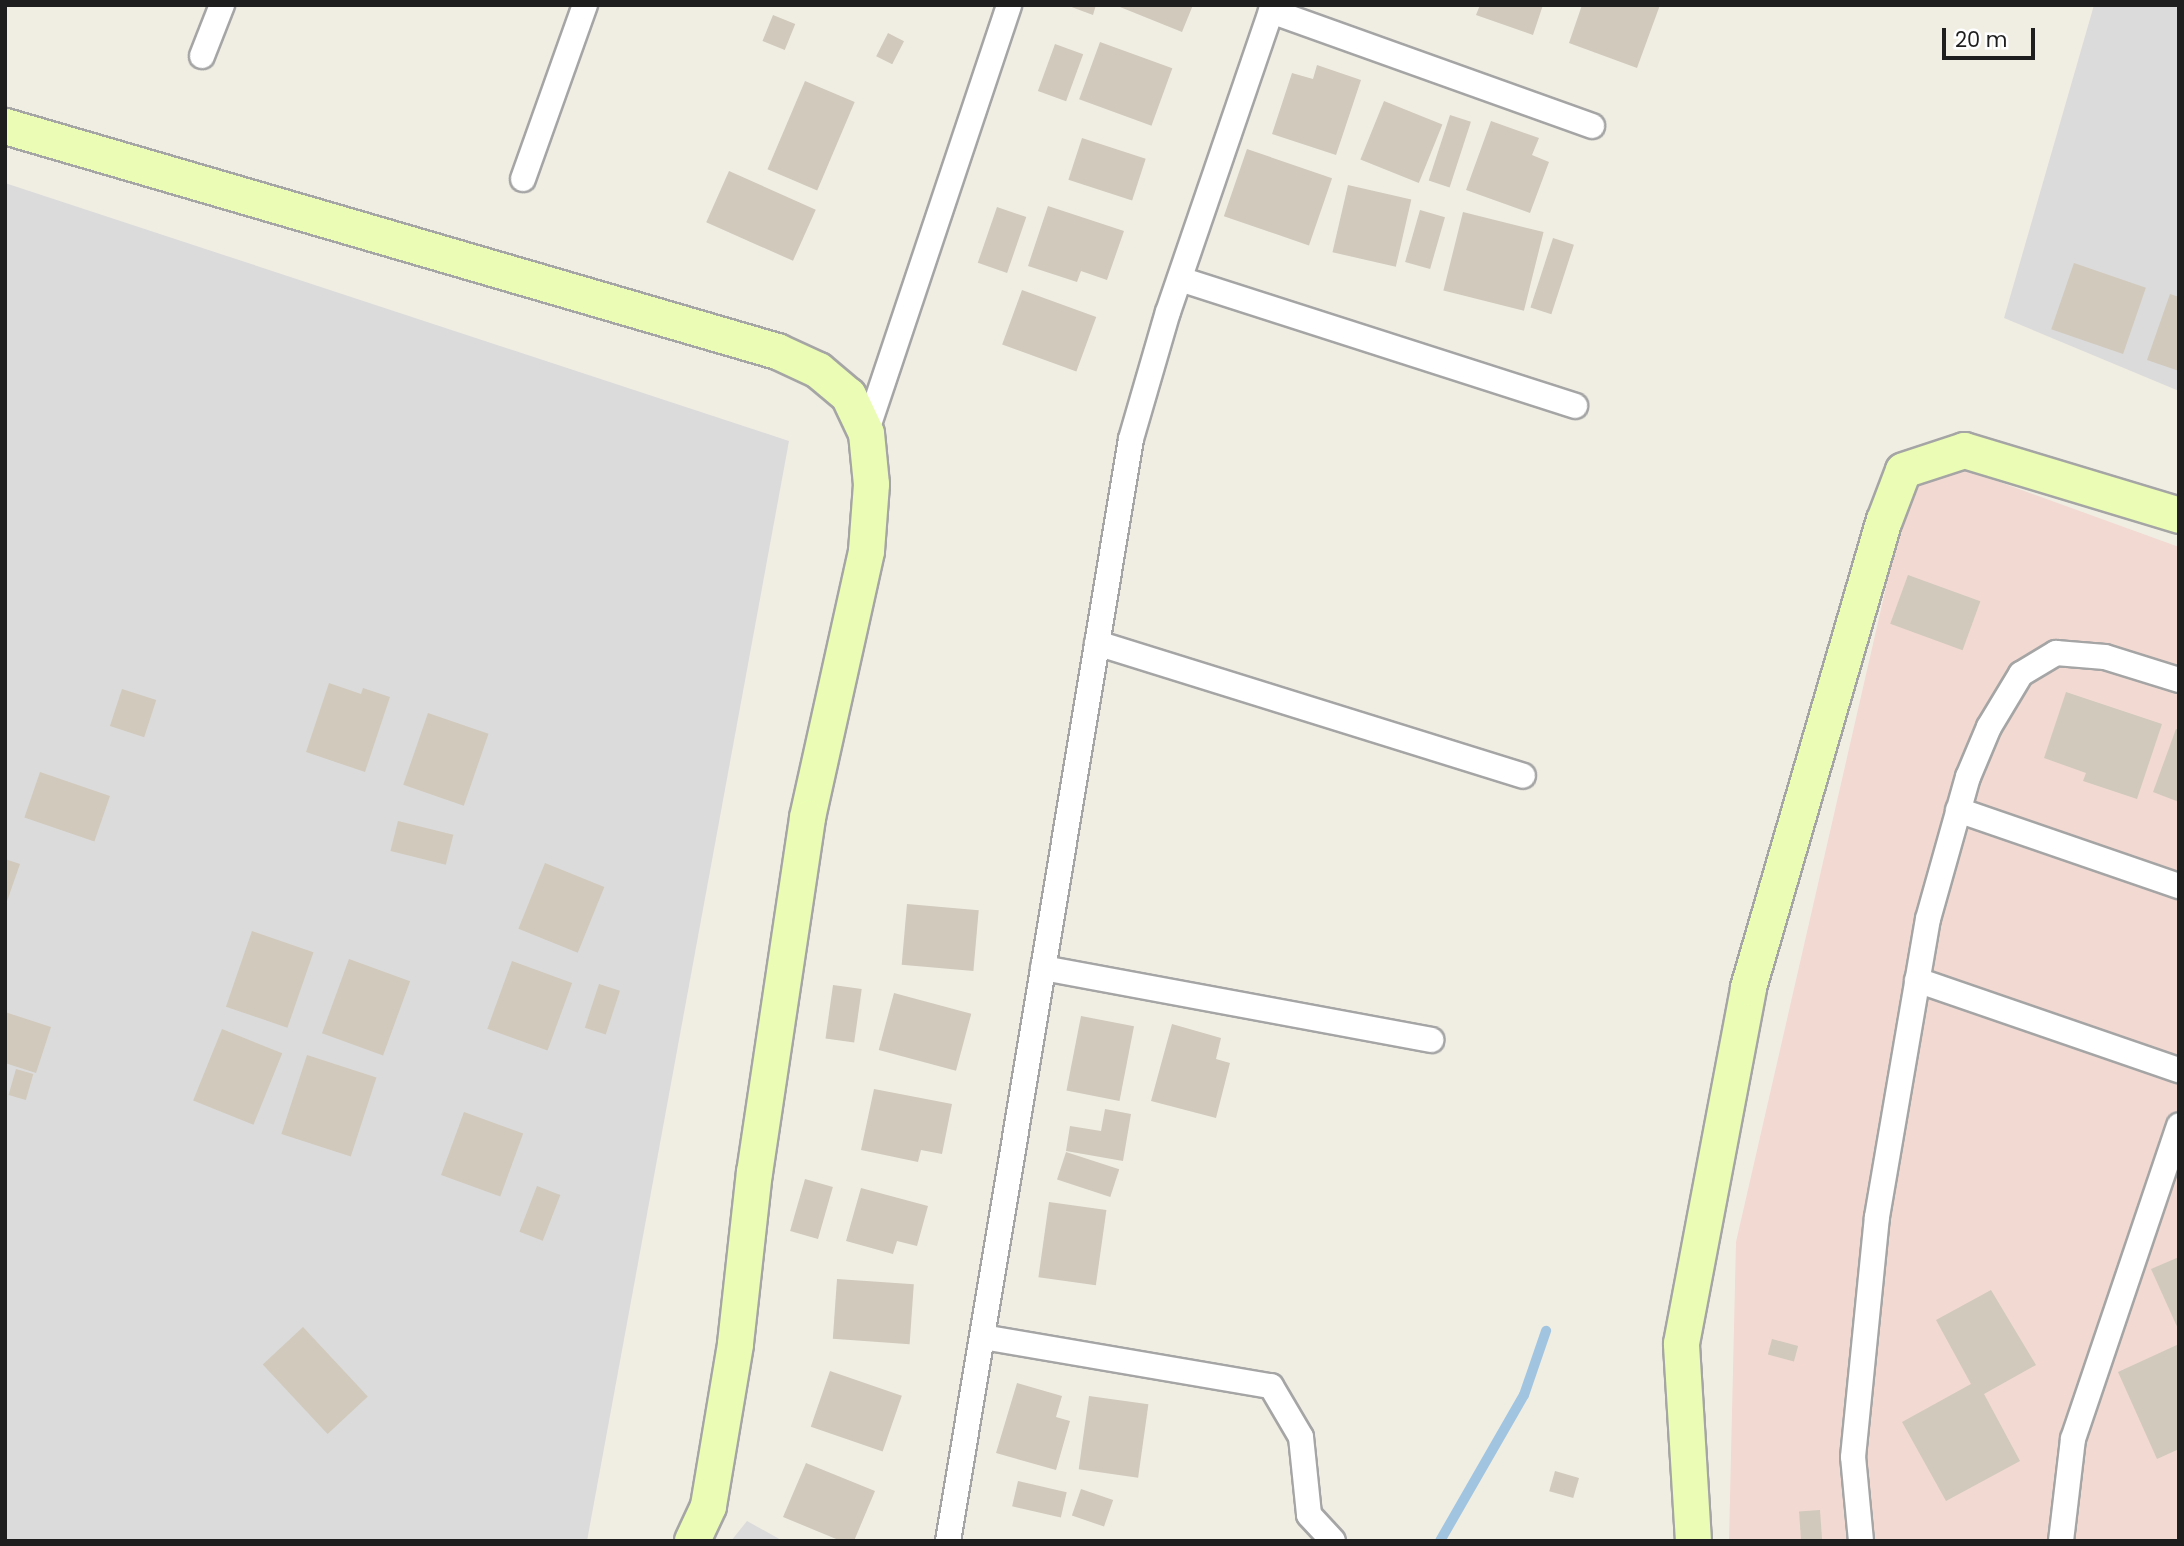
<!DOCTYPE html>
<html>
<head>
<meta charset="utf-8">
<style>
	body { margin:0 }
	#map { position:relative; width:2184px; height:1546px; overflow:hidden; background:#f0eee3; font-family:Poppins,sans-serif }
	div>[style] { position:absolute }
	.residential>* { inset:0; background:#dcdbdb }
	.commercial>* { inset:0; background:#f2d9d2 }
	.stream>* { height:10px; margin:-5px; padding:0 5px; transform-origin:5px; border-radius:5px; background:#a1c5e0 }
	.building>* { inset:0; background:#d0c9bc; transform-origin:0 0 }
	.roads { filter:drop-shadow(2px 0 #a5a5a5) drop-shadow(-2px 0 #a5a5a5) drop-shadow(0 2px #a5a5a5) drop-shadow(0 -2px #a5a5a5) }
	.street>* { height:24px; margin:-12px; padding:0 12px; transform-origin:12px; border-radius:12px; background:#fff }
	.secondary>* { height:35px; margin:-17.5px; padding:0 17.5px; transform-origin:17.5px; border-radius:17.5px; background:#ebfdb4 }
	span { translate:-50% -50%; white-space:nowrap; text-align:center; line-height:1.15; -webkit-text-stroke:5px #fff; paint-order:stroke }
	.frame { position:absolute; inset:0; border:7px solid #1e1e1e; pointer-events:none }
	.scale { position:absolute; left:1942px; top:28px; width:93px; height:32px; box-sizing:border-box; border:4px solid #1e1e1e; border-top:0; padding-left:9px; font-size:21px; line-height:24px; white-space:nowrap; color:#1e1e1e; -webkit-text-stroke:5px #fff; paint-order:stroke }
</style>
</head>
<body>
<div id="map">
	<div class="residential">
		<i style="clip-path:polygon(2094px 5px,2179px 5px,2179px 391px,2004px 318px)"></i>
		<i style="clip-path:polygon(5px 183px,789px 441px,587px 1541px,5px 1541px)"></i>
		<i style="clip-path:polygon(747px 1521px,783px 1541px,731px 1541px)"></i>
	</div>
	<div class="commercial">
		<i style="clip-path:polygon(1917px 452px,2179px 547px,2179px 1541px,1729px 1541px,1736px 1242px)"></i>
	</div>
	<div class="stream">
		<i style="left:1440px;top:1541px;width:168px;rotate:-60.1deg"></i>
		<i style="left:1524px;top:1395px;width:68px;rotate:-71deg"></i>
	</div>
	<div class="building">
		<i style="clip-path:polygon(1066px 5px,1096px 5px,1093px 15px)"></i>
		<i style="clip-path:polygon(1115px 5px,1193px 5px,1182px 32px)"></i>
		<i style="clip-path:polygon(1480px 5px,1543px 5px,1533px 35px,1476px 15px)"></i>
		<i style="clip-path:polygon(1582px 5px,1660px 5px,1637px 68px,1569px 43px)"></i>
		<i style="left:773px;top:15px;width:24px;height:28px;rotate:22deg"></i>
		<i style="left:888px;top:33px;width:18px;height:26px;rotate:27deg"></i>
		<i style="left:1100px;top:42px;width:77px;height:61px;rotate:20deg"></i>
		<i style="left:1055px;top:44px;width:30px;height:50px;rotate:20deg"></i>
		<i style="clip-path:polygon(1317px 65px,1361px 80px,1336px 155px,1272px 134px,1292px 73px,1313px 79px)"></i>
		<i style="left:805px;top:81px;width:54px;height:96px;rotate:23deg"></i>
		<i style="left:1384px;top:101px;width:63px;height:63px;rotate:22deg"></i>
		<i style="left:1450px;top:115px;width:22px;height:69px;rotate:18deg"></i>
		<i style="clip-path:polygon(1491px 121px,1539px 138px,1532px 155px,1549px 162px,1530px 213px,1466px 190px)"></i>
		<i style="left:1082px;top:138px;width:67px;height:44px;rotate:18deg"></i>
		<i style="left:1247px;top:149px;width:90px;height:71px;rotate:19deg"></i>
		<i style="left:729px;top:171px;width:95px;height:56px;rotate:24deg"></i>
		<i style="left:1348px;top:185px;width:65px;height:69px;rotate:13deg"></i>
		<i style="clip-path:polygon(1048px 206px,1124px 231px,1107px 280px,1081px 271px,1077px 282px,1028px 266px)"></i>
		<i style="left:997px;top:207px;width:31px;height:59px;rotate:19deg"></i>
		<i style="left:1420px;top:210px;width:26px;height:54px;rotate:16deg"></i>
		<i style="left:1463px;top:212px;width:83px;height:81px;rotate:14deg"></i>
		<i style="left:1553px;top:238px;width:22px;height:73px;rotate:18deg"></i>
		<i style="left:2074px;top:263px;width:76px;height:70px;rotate:19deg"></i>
		<i style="left:1022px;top:290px;width:79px;height:58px;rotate:20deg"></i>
		<i style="clip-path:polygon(2170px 294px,2179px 297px,2179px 371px,2147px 360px)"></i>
		<i style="left:1908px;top:575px;width:77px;height:52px;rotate:20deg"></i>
		<i style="clip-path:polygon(329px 683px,361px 694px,363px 688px,390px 697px,365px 772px,306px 752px)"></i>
		<i style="left:122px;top:689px;width:36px;height:39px;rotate:18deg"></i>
		<i style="clip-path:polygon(2066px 692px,2162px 724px,2137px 799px,2083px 781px,2086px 773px,2044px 758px)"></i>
		<i style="left:428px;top:713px;width:64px;height:76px;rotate:19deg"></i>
		<i style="clip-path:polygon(2176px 729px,2179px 730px,2179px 802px,2153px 792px)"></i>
		<i style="left:40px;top:772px;width:74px;height:48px;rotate:19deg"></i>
		<i style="left:398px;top:821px;width:57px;height:31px;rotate:14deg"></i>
		<i style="clip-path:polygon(5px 859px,20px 864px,6px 904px,5px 904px)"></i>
		<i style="left:545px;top:863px;width:64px;height:71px;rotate:22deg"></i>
		<i style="left:907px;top:904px;width:72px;height:61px;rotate:5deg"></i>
		<i style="left:252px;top:931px;width:65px;height:80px;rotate:19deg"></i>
		<i style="left:349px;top:959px;width:65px;height:79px;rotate:20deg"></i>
		<i style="left:512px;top:961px;width:64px;height:72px;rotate:20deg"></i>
		<i style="left:599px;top:984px;width:22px;height:46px;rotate:18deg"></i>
		<i style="left:833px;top:985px;width:29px;height:54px;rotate:8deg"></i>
		<i style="left:894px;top:993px;width:80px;height:59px;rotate:15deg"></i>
		<i style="clip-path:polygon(5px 1012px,51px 1027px,36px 1073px,5px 1063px)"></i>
		<i style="left:1081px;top:1016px;width:54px;height:76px;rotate:11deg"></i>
		<i style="clip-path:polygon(1172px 1024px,1221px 1038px,1216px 1059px,1230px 1063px,1216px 1118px,1151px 1101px)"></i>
		<i style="left:222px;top:1029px;width:65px;height:77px;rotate:22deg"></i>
		<i style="left:307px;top:1055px;width:73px;height:83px;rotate:18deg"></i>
		<i style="left:16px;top:1069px;width:18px;height:27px;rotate:16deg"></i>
		<i style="clip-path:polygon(874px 1089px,952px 1104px,942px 1154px,921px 1150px,918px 1162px,861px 1150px)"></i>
		<i style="clip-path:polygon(1105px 1109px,1131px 1114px,1123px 1161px,1066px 1151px,1070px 1126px,1101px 1131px)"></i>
		<i style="left:464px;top:1112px;width:63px;height:67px;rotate:20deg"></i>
		<i style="left:1066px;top:1152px;width:56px;height:29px;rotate:18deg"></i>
		<i style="left:805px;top:1179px;width:29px;height:54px;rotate:16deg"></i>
		<i style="left:537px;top:1186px;width:25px;height:49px;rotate:21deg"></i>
		<i style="clip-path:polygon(861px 1188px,928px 1206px,917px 1246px,897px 1241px,893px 1254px,846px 1241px)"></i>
		<i style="left:1049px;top:1202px;width:58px;height:76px;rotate:8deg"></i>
		<i style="clip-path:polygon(2179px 1257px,2179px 1331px,2151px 1269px)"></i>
		<i style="left:837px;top:1279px;width:77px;height:60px;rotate:4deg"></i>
		<i style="clip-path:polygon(1991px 1290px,2036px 1365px,1984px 1394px,2020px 1461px,1946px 1501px,1902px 1422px,1971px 1384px,1936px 1320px)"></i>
		<i style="left:303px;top:1327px;width:95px;height:55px;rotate:47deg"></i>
		<i style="left:1772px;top:1339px;width:27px;height:16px;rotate:15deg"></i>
		<i style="clip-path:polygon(2179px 1344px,2179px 1449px,2157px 1459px,2118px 1372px)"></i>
		<i style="left:830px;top:1371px;width:76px;height:59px;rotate:19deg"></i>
		<i style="clip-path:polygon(1017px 1383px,1062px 1396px,1056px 1417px,1070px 1421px,1056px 1470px,996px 1453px)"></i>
		<i style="left:1089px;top:1396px;width:60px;height:74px;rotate:8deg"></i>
		<i style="clip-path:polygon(806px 1463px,875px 1491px,854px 1541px,841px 1541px,783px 1517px)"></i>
		<i style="left:1555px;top:1471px;width:25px;height:21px;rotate:16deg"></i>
		<i style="left:1018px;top:1481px;width:50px;height:26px;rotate:13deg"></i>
		<i style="left:1081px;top:1489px;width:34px;height:28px;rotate:19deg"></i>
		<i style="left:1820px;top:1510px;width:31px;height:21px;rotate:86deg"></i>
	</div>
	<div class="roads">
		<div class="street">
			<i style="left:1271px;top:11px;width:341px;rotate:19.7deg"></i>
			<i style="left:202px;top:56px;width:55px;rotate:-68.6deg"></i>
			<i style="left:523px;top:179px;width:185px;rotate:-70.4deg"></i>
			<i style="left:1180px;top:279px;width:415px;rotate:17.8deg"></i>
			<i style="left:866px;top:433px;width:451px;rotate:-71.5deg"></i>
			<i style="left:1097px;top:643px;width:446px;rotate:17.3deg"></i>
			<i style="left:1958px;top:810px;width:234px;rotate:19deg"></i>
			<i style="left:1043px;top:968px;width:395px;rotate:10.5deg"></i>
			<i style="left:1917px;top:980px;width:277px;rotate:19deg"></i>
			<i style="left:983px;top:1337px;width:292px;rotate:9.7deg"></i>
			<i style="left:1271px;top:1386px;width:59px;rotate:59.5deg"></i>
			<i style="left:1301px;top:1437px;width:78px;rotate:84.1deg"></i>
			<i style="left:1309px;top:1515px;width:35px;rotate:47deg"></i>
			<i style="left:948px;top:1541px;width:1117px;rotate:-80.57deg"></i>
			<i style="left:1131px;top:439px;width:132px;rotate:-73.8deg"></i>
			<i style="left:1168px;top:312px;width:324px;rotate:-71.1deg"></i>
			<i style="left:1861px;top:1541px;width:84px;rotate:-95.4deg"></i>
			<i style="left:1853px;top:1457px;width:241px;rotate:-84.3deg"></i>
			<i style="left:1877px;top:1217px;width:302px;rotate:-80.3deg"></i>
			<i style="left:1928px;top:919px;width:148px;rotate:-74.3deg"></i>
			<i style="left:1968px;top:777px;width:54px;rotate:-67.2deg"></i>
			<i style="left:1989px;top:727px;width:62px;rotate:-58.9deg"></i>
			<i style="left:2021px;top:674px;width:41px;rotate:-31deg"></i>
			<i style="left:2056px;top:653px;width:49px;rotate:4.7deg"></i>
			<i style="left:2105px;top:657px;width:77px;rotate:17.3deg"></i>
			<i style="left:2061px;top:1541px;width:103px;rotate:-83.3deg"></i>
			<i style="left:2073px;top:1439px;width:331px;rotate:-71.3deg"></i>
		</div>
		<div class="secondary">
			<i style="left:5px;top:126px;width:804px;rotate:16.25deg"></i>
			<i style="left:777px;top:351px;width:45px;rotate:24.9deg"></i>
			<i style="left:818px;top:370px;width:39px;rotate:40deg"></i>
			<i style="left:848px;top:395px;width:42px;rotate:64.7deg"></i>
			<i style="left:866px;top:433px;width:51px;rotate:84.4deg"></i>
			<i style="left:871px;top:484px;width:67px;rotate:94.3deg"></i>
			<i style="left:866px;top:551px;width:273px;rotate:102.5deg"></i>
			<i style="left:807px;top:818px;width:357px;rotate:98.5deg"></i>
			<i style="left:754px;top:1171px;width:174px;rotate:96.3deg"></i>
			<i style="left:735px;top:1344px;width:164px;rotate:99.5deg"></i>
			<i style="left:708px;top:1506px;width:38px;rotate:115deg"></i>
			<i style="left:1693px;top:1541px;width:198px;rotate:-93.5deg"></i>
			<i style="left:1681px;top:1343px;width:362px;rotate:-79.3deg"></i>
			<i style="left:1748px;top:987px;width:486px;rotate:-73.8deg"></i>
			<i style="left:1884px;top:520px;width:53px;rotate:-69.2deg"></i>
			<i style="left:1903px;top:470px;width:64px;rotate:-18.2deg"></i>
			<i style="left:1964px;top:450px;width:225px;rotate:16.8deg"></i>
		</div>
	</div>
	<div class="frame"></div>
	<div class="scale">20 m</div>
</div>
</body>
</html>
